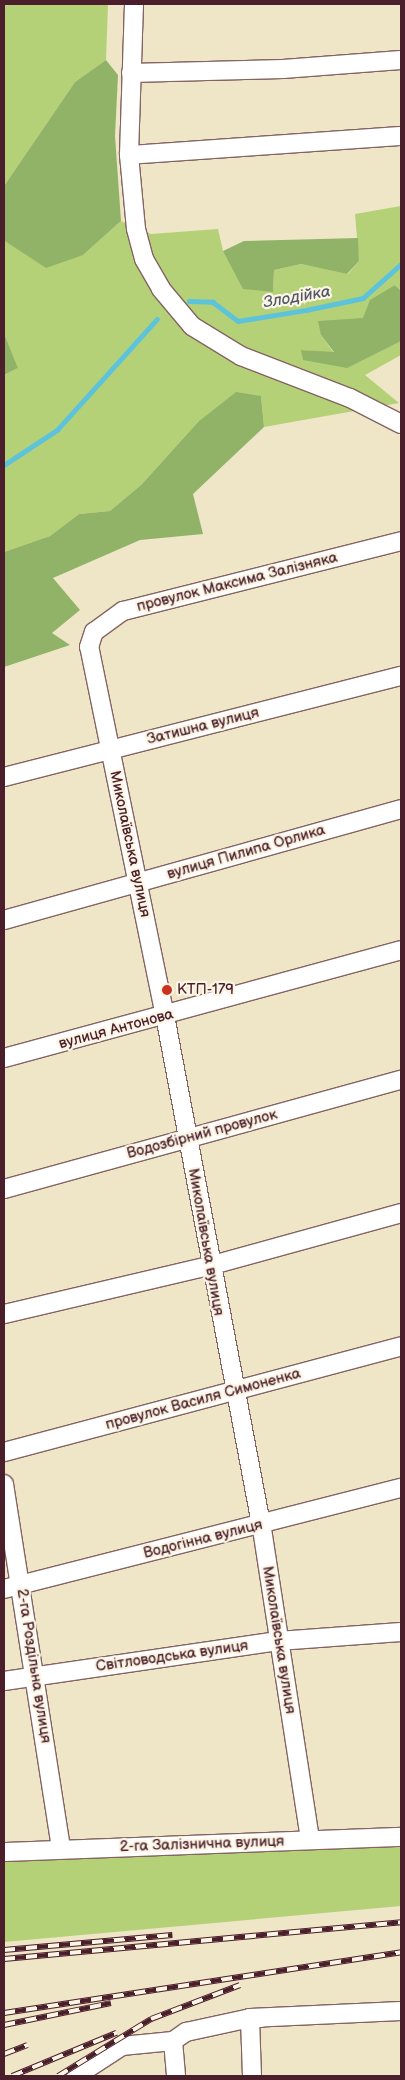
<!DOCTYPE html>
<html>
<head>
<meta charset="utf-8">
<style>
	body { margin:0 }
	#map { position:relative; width:405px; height:2080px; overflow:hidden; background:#efe5c7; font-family:"Balsamiq Sans",sans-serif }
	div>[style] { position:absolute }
	.green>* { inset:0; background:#b5d177 }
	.forest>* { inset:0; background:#90b368 }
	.stream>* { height:4.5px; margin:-2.25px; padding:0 2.25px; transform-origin:2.25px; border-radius:2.25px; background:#5dc3db }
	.roads { filter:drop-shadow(1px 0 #846462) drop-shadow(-1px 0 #846462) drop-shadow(0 1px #846462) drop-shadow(0 -1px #846462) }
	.minor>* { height:18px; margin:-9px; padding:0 9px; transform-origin:9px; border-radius:9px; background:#fff }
	.rail>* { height:5.5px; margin-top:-2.75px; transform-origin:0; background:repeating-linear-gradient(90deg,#fcf5e5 0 11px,#4a1f2b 0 22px); box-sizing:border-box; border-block:1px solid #4a1f2b }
	.dots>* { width:14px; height:14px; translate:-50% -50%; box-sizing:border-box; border:2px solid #fcf5e5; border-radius:50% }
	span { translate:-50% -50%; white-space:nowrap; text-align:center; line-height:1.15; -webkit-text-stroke:4.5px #fcf5e5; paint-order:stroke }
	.street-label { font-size:15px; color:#4a1f2b }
	.poi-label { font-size:15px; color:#4a1f2b }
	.left { translate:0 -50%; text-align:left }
	.water-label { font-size:16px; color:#515869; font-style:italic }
	.frame { position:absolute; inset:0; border:5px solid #4a1f2b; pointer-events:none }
</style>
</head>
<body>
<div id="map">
	<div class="green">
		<i style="clip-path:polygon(4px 4px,108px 4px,106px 60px,75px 82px,4px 186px)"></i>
		<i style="clip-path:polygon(401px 206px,401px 291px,395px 285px,363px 318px,321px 335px,334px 353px,302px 350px,303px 360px,401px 341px,401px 355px,365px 375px,399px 403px,264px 427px,261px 396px,198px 422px,142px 484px,110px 511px,79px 514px,50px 536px,4px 552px,4px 375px,18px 368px,4px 333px,5px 241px,83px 255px,121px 221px,151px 234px,218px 229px,223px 251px,273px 291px,274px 270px,301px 264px,348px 274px,359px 261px,355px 214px)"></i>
		<i style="clip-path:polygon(401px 1844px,401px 1906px,4px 1942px,4px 1859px)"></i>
	</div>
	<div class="forest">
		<i style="clip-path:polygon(106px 60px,118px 75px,115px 136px,121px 221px,83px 255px,46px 268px,5px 241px,4px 256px,4px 186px,75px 82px)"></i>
		<i style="clip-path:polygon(358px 238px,359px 261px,347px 274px,301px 264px,274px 270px,273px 292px,243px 289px,223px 251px,244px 241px)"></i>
		<i style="clip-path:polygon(395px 285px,401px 291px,401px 341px,347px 368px,303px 360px,301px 350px,334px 352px,321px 335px,318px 321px,363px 318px,370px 300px)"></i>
		<i style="clip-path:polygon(4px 333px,18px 368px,4px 375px)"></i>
		<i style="clip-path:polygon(236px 392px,261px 396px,264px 427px,193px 494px,203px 534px,140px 540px,53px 578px,80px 610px,52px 633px,70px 645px,4px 667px,4px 552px,50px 536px,79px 514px,110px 511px,142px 484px,198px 422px)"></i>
	</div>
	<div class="stream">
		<i style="left:189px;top:301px;width:24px;rotate:2deg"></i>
		<i style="left:213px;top:302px;width:31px;rotate:37deg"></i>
		<i style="left:238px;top:321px;width:69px;rotate:-9.2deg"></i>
		<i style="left:306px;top:310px;width:58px;rotate:-11.9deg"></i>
		<i style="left:363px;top:298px;width:51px;rotate:-41.8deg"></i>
		<i style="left:4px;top:465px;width:64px;rotate:-33.4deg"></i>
		<i style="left:57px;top:430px;width:149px;rotate:-48deg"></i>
	</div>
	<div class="roads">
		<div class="minor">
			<i style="left:134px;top:4px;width:151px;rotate:91.9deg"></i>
			<i style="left:129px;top:155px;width:74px;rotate:84.6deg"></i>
			<i style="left:136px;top:229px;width:31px;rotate:75deg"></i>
			<i style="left:144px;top:259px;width:34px;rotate:60deg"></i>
			<i style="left:161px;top:289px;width:48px;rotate:50deg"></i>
			<i style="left:192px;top:326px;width:57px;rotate:31.5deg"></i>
			<i style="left:241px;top:356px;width:117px;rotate:21.1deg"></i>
			<i style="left:350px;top:398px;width:57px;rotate:27deg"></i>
			<i style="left:131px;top:73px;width:152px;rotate:-1.5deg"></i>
			<i style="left:283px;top:69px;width:118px;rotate:-4.4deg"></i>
			<i style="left:129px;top:155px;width:273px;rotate:-4deg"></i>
			<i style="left:4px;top:777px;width:410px;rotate:-14.3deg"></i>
			<i style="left:4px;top:920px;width:412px;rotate:-15.6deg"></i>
			<i style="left:4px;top:1058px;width:411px;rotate:-15.2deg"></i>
			<i style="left:4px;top:1189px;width:412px;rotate:-15.4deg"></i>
			<i style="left:4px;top:1314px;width:211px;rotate:-13.2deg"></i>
			<i style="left:209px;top:1266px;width:199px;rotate:-15.4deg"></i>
			<i style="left:4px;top:1452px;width:411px;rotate:-14.9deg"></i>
			<i style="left:4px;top:1484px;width:370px;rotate:81.1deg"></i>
			<i style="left:4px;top:1589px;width:410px;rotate:-14.3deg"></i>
			<i style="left:4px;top:1681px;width:277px;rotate:-8.3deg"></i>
			<i style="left:278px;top:1641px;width:123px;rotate:-4.2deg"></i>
			<i style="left:310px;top:1839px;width:319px;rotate:-98.8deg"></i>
			<i style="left:261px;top:1524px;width:517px;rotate:-100.7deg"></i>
			<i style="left:165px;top:1016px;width:377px;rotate:-101.6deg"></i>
			<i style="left:89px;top:647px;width:16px;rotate:-72deg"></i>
			<i style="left:94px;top:632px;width:36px;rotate:-36deg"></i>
			<i style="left:123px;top:611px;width:287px;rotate:-14.1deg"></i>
			<i style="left:4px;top:1852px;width:397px;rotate:-2.2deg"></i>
			<i style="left:173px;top:2041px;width:35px;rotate:85deg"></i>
			<i style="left:76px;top:2076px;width:55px;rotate:-33.1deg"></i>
			<i style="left:122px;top:2046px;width:51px;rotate:-5.6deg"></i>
			<i style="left:173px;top:2041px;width:16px;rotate:-35deg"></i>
			<i style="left:186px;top:2032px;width:66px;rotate:-12.3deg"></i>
			<i style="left:250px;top:2018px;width:151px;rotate:-2.7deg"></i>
			<i style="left:252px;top:2076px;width:58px;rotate:-92deg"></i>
			<i style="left:250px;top:2018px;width:11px"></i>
		</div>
	</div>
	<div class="rail">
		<i style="left:4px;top:1950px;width:169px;rotate:-5.1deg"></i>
		<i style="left:4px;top:1959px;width:399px;rotate:-5.3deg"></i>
		<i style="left:4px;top:2013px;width:402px;rotate:-8.7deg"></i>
		<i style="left:4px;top:2025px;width:109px;rotate:-11.6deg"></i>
		<i style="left:4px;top:2054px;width:25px;rotate:-21deg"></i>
		<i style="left:12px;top:2076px;width:113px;rotate:-22.5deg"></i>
		<i style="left:58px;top:2076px;width:109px;rotate:-31.5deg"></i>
		<i style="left:151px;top:2019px;width:95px;rotate:-20.9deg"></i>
	</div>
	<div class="dots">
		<i style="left:167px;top:990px;background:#c8321e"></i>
	</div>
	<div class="street-label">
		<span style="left:237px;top:582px;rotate:-14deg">провулок Максима Залізняка</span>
		<span style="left:203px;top:726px;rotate:-14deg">Затишна вулиця</span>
		<span style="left:130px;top:844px;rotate:78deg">Миколаївська вулиця</span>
		<span style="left:246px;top:852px;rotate:-16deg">вулиця Пилипа Орлика</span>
		<span style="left:116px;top:1029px;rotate:-15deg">вулиця Антонова</span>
		<span style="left:202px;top:1134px;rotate:-15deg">Водозбірний провулок</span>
		<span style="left:206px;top:1242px;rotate:80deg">Миколаївська вулиця</span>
		<span style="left:203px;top:1399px;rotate:-15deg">провулок Василя Симоненка</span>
		<span style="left:203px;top:1539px;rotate:-14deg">Водогінна вулиця</span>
		<span style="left:279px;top:1640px;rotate:81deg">Миколаївська вулиця</span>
		<span style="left:172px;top:1656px;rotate:-8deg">Світловодська вулиця</span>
		<span style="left:34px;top:1666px;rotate:81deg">2-га Роздільна вулиця</span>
		<span style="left:202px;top:1844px;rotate:-2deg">2-га Залізнична вулиця</span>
	</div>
	<div class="poi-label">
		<span class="left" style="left:177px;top:990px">КТП-179</span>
	</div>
	<div class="water-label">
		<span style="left:297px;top:298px;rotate:-10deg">Злодійка</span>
	</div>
	<div class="frame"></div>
</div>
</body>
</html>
